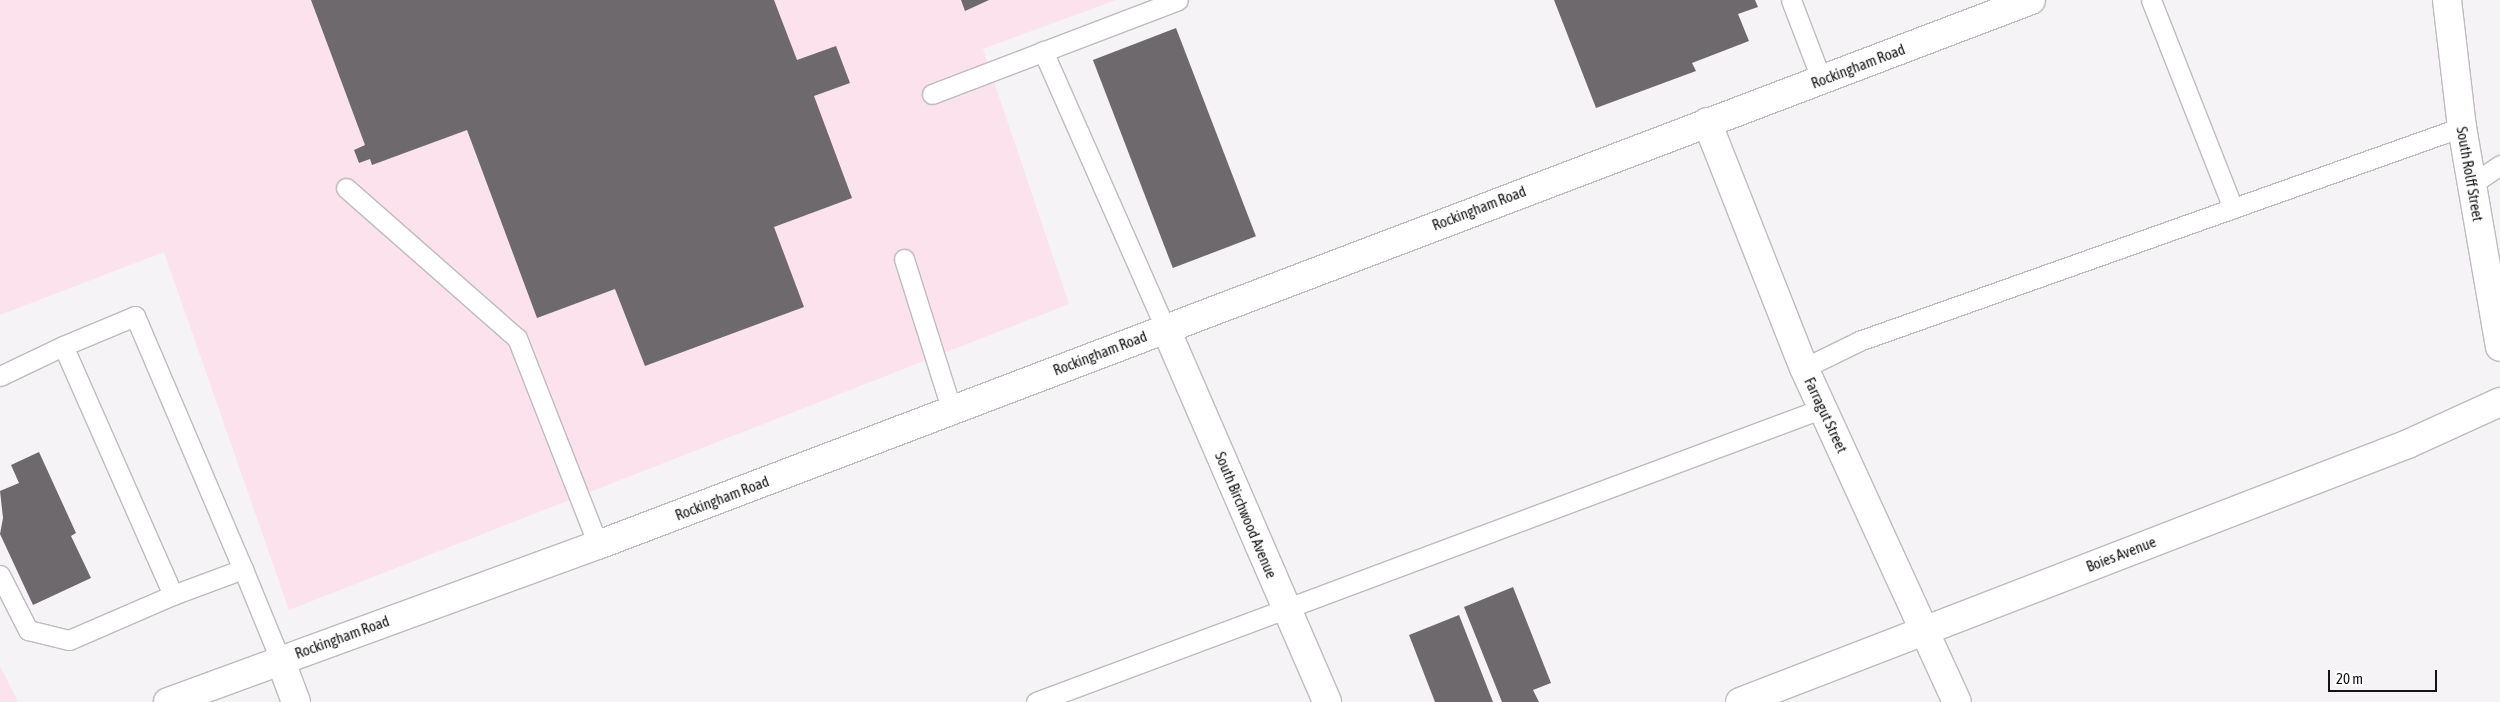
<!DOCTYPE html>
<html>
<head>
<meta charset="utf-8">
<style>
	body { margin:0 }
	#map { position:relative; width:2500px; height:702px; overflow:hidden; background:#f6f3f7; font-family:"Asap Condensed",sans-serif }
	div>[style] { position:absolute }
	.industrial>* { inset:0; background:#fbe2ec }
	.building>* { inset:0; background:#6d696c; transform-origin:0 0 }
	.roads { filter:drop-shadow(1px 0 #bebbbf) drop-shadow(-1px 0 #bebbbf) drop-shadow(0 1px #bebbbf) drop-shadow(0 -1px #bebbbf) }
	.service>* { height:19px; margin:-9.5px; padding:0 9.5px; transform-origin:9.5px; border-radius:9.5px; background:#fff }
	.minor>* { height:28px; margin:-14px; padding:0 14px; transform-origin:14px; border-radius:14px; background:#fff }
	.tertiary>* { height:28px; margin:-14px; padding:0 14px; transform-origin:14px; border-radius:14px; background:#fff }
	span { translate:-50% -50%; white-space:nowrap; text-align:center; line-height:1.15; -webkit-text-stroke:5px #fff; paint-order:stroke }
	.street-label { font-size:15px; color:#151415 }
	.scale { position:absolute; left:2328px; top:670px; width:109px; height:22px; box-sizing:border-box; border:2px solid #151415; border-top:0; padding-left:6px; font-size:15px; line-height:18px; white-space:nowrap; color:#151415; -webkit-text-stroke:4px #fff; paint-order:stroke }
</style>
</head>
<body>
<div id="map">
	<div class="industrial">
		<i style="clip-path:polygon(0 0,1116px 0,983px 49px,1069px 304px,289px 610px,164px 252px,0 315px)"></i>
		<i style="clip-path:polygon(0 666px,18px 702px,0 702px)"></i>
	</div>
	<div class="building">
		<i style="clip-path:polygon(311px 0,774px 0,797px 60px,836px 46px,850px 83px,814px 96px,852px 198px,774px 227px,804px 307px,645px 366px,615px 289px,537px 318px,467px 130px,372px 165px,370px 159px,359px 163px,354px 150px,365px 145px)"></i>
		<i style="clip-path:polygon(961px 0,989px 0,965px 11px)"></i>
		<i style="clip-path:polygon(1554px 0,1755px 0,1758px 7px,1738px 14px,1749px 41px,1692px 63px,1696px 71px,1596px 108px)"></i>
		<i style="left:1176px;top:28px;width:223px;height:89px;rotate:69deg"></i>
		<i style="clip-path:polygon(39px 452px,76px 533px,71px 536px,91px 578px,33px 605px,0 534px,3px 518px,0 491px,19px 483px,11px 465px)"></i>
		<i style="clip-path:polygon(1513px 587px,1551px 683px,1533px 690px,1539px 702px,1502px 702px,1464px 607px)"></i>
		<i style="clip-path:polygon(1459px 615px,1493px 702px,1435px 702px,1409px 635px)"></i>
	</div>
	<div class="roads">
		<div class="service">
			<i style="left:1791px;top:0;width:87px;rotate:69.1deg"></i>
			<i style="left:2151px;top:0;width:224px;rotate:68.5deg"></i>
			<i style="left:1043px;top:51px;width:302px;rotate:66.2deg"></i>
			<i style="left:932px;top:94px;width:263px;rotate:-20.9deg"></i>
			<i style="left:2472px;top:184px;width:34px;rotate:-34deg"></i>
			<i style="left:346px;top:188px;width:227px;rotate:41.3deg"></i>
			<i style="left:517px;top:338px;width:222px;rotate:68.6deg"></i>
			<i style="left:904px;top:259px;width:159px;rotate:72.5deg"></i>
			<i style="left:1804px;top:368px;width:61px;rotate:-26.1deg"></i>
			<i style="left:1859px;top:341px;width:640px;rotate:-19.54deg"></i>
			<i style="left:0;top:376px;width:70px;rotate:-25.5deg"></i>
			<i style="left:243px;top:569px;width:75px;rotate:159.6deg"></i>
			<i style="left:173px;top:595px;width:272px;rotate:-113.8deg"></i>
			<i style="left:63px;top:346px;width:78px;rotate:-22.6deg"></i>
			<i style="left:135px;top:316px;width:275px;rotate:66.9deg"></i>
			<i style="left:243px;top:569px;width:97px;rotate:67.7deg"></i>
			<i style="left:0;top:575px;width:62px;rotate:63deg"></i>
			<i style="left:28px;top:630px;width:42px;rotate:13.7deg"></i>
			<i style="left:69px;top:640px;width:113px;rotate:-23.4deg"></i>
			<i style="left:1036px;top:702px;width:840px;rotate:-20.48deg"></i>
		</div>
		<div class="minor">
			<i style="left:2447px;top:0;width:128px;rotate:83.3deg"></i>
			<i style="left:2462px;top:127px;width:223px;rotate:80.2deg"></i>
			<i style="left:1707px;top:122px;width:264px;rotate:68.5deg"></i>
			<i style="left:1804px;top:368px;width:367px;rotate:65.4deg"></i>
			<i style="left:1165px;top:327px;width:408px;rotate:66.6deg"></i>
			<i style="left:280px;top:659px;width:46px;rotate:69.6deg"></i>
			<i style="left:1740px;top:702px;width:716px;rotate:-21.12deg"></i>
			<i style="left:2408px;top:444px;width:101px;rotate:-24.5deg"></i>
		</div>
		<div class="tertiary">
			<i style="left:168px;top:702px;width:458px;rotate:-20.1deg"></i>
			<i style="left:598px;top:545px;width:1533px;rotate:-20.82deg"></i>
		</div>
	</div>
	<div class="street-label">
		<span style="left:1858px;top:66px;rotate:-21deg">Rockingham Road</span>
		<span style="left:2470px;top:174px;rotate:80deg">South Rolff Street</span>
		<span style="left:1479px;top:208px;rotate:-21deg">Rockingham Road</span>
		<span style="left:1100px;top:353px;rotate:-21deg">Rockingham Road</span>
		<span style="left:1826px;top:415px;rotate:65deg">Farragut Street</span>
		<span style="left:722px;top:498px;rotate:-21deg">Rockingham Road</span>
		<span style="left:1246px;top:515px;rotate:67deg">South Birchwood Avenue</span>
		<span style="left:2121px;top:554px;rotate:-21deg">Boies Avenue</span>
		<span style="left:342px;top:637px;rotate:-20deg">Rockingham Road</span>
	</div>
	<div class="scale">20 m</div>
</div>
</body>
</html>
